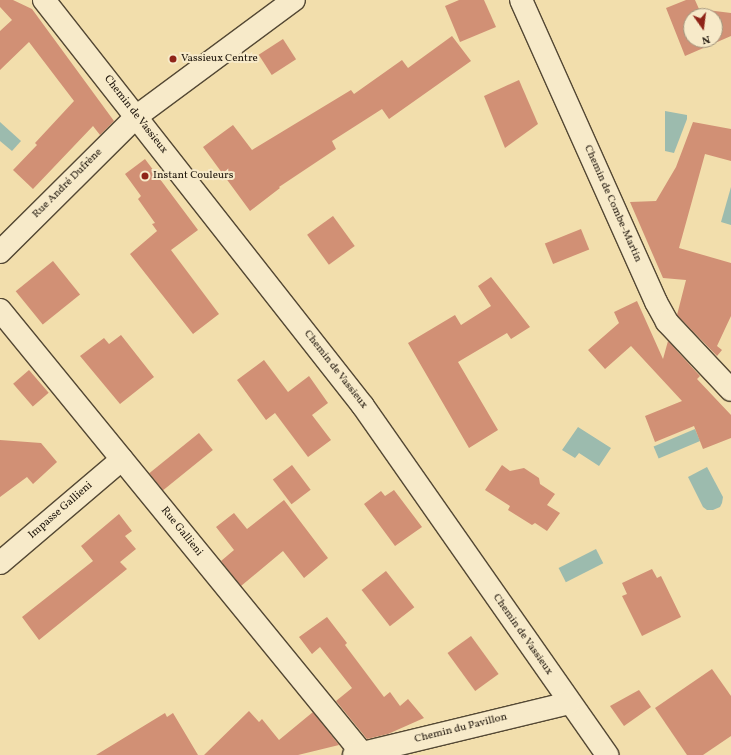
<!DOCTYPE html>
<html>
<head>
<meta charset="utf-8">
<style>
	body { margin:0 }
	#map { position:relative; width:731px; height:755px; overflow:hidden; background:#f2deac; font-family:Vollkorn,serif }
	div>[style] { position:absolute }
	.water>* { inset:0; background:#9cbbae; transform-origin:0 0 }
	.building>* { inset:0; background:#d19075; transform-origin:0 0 }
	.roads { filter:drop-shadow(1px 0 #544834) drop-shadow(-1px 0 #544834) drop-shadow(0 1px #544834) drop-shadow(0 -1px #544834) }
	.minor>* { height:22px; margin:-11px; padding:0 11px; transform-origin:11px; border-radius:11px; background:#f7eac9 }
	.dots>* { width:11px; height:11px; translate:-50% -50%; box-sizing:border-box; border:2px solid #f7eac9; border-radius:50% }
	span { translate:-50% -50%; white-space:nowrap; text-align:center; line-height:1.15; -webkit-text-stroke:4px #f7eac9; paint-order:stroke }
	.poi-label { font-size:11px; color:#1f160c }
	.left { translate:0 -50%; text-align:left }
	.street-label { font-size:11px; color:#1f160c }
	.north { position:absolute; left:683px; top:8px; width:40px; height:40px; box-sizing:border-box; background:#f7eac9; border:1px solid #a1957d; border-radius:50%; rotate:166deg; font-size:11px; font-weight:700; line-height:16px; text-align:center; color:#1f160c }
	.north::after { content:''; display:block; margin:auto; width:14px; height:18px; background:#8f2418; clip-path:polygon(50% 0,100% 100%,50% 72%,0 100%) }
</style>
</head>
<body>
<div id="map">
	<div class="water">
		<i style="clip-path:polygon(665px 111px,687px 115px,687px 119px,674px 153px,665px 151px)"></i>
		<i style="clip-path:polygon(0 122px,21px 141px,12px 151px,0 141px)"></i>
		<i style="clip-path:polygon(731px 187px,731px 225px,721px 222px)"></i>
		<i style="clip-path:polygon(578px 427px,611px 448px,599px 466px,579px 453px,575px 458px,562px 450px)"></i>
		<i style="left:695px;top:429px;width:13px;height:45px;rotate:67deg"></i>
		<i style="clip-path:polygon(707px 467px,723px 497px,722px 503px,720px 507px,713px 510px,707px 510px,703px 507px,688px 477px)"></i>
		<i style="left:596px;top:549px;width:16px;height:42px;rotate:63deg"></i>
	</div>
	<div class="building">
		<i style="clip-path:polygon(0 0,13px 0,32px 9px,114px 121px,100px 135px,93px 126px,33px 189px,13px 170px,37px 145px,35px 143px,74px 101px,29px 42px,0 70px,0 31px,12px 20px,0 7px)"></i>
		<i style="clip-path:polygon(459px 0,484px 0,496px 27px,460px 42px,445px 6px)"></i>
		<i style="clip-path:polygon(evenodd,686px 0,695px 0,699px 9px,731px 13px,731px 36px,685px 56px,666px 8px,686px 0,691px 16px,715px 16px,715px 40px,691px 40px,691px 16px)"></i>
		<i style="clip-path:polygon(452px 36px,471px 61px,389px 119px,382px 109px,332px 141px,336px 149px,279px 187px,280px 188px,250px 211px,203px 147px,233px 125px,252px 150px,351px 90px,354px 94px,402px 60px,408px 68px)"></i>
		<i style="left:283px;top:39px;width:24px;height:29px;rotate:57deg"></i>
		<i style="clip-path:polygon(519px 80px,538px 124px,505px 148px,484px 96px)"></i>
		<i style="clip-path:polygon(693px 122px,731px 129px,731px 161px,705px 154px,679px 248px,731px 263px,731px 316px,717px 346px,722px 350px,717px 356px,677px 315px,686px 280px,663px 278px,630px 202px,656px 201px,676px 167px)"></i>
		<i style="clip-path:polygon(145px 159px,198px 230px,171px 250px,219px 314px,193px 334px,130px 254px,157px 231px,152px 224px,155px 223px,138px 199px,141px 196px,125px 174px)"></i>
		<i style="left:333px;top:216px;width:37px;height:32px;rotate:54deg"></i>
		<i style="left:581px;top:229px;width:22px;height:39px;rotate:68deg"></i>
		<i style="left:53px;top:261px;width:43px;height:48px;rotate:51deg"></i>
		<i style="clip-path:polygon(491px 277px,530px 327px,511px 339px,507px 333px,458px 362px,498px 430px,469px 448px,408px 343px,455px 315px,461px 325px,491px 306px,478px 286px)"></i>
		<i style="clip-path:polygon(637px 301px,663px 359px,668px 341px,700px 376px,697px 379px,731px 415px,731px 438px,703px 449px,694px 426px,655px 442px,645px 416px,682px 401px,631px 346px,605px 369px,588px 350px,619px 323px,614px 312px)"></i>
		<i style="clip-path:polygon(121px 335px,154px 377px,120px 404px,80px 356px,104px 338px,109px 344px)"></i>
		<i style="clip-path:polygon(264px 360px,288px 392px,309px 376px,328px 403px,312px 415px,331px 440px,308px 457px,275px 413px,266px 420px,237px 380px)"></i>
		<i style="left:29px;top:370px;width:30px;height:21px;rotate:49deg"></i>
		<i style="left:199px;top:433px;width:22px;height:64px;rotate:51deg"></i>
		<i style="clip-path:polygon(0 440px,41px 443px,57px 462px,33px 484px,27px 477px,0 497px)"></i>
		<i style="left:292px;top:465px;width:31px;height:24px;rotate:53deg"></i>
		<i style="clip-path:polygon(502px 465px,510px 471px,524px 468px,539px 478px,540px 484px,555px 494px,547px 505px,560px 513px,547px 531px,535px 523px,532px 525px,508px 510px,510px 506px,485px 490px)"></i>
		<i style="clip-path:polygon(394px 490px,422px 527px,395px 546px,364px 504px,381px 491px,385px 496px)"></i>
		<i style="clip-path:polygon(284px 500px,328px 558px,304px 578px,283px 551px,241px 586px,221px 561px,234px 550px,216px 527px,234px 513px,247px 529px)"></i>
		<i style="clip-path:polygon(119px 514px,132px 531px,125px 536px,136px 549px,120px 562px,127px 569px,39px 640px,22px 617px,93px 561px,81px 546px)"></i>
		<i style="clip-path:polygon(652px 569px,657px 578px,661px 576px,681px 617px,642px 636px,622px 596px,627px 594px,622px 583px)"></i>
		<i style="left:386px;top:571px;width:46px;height:31px;rotate:52deg"></i>
		<i style="clip-path:polygon(327px 617px,347px 643px,345px 645px,384px 697px,390px 692px,400px 706px,408px 699px,424px 718px,388px 734px,367px 739px,336px 701px,352px 688px,320px 647px,312px 654px,299px 637px)"></i>
		<i style="left:471px;top:636px;width:47px;height:29px;rotate:54deg"></i>
		<i style="clip-path:polygon(712px 669px,731px 696px,731px 736px,703px 755px,687px 755px,655px 708px)"></i>
		<i style="clip-path:polygon(639px 690px,651px 707px,624px 726px,610px 706px)"></i>
		<i style="clip-path:polygon(249px 711px,259px 722px,262px 719px,279px 740px,313px 712px,339px 745px,298px 755px,204px 755px)"></i>
		<i style="clip-path:polygon(165px 713px,167px 717px,173px 713px,198px 755px,96px 755px)"></i>
	</div>
	<div class="roads">
		<div class="minor">
			<i style="left:44px;top:0;width:516px;rotate:51.84deg"></i>
			<i style="left:363px;top:406px;width:426px;rotate:55deg"></i>
			<i style="left:521px;top:0;width:331px;rotate:65.9deg"></i>
			<i style="left:656px;top:302px;width:23px;rotate:61deg"></i>
			<i style="left:667px;top:322px;width:93px;rotate:46.7deg"></i>
			<i style="left:0;top:252px;width:193px;rotate:-44.8deg"></i>
			<i style="left:137px;top:116px;width:195px;rotate:-36.5deg"></i>
			<i style="left:0;top:310px;width:572px;rotate:50.75deg"></i>
			<i style="left:0;top:563px;width:160px;rotate:-40.4deg"></i>
			<i style="left:354px;top:755px;width:221px;rotate:-13.6deg"></i>
		</div>
	</div>
	<div class="dots">
		<i style="left:173px;top:59px;background:#8f2418"></i>
		<i style="left:145px;top:176px;background:#8f2418"></i>
	</div>
	<div class="poi-label">
		<span class="left" style="left:181px;top:59px">Vassieux Centre</span>
		<span class="left" style="left:153px;top:176px">Instant Couleurs</span>
	</div>
	<div class="street-label">
		<span style="left:135px;top:115px;rotate:52deg">Chemin de Vassieux</span>
		<span style="left:68px;top:184px;rotate:-45deg">Rue André Dufrène</span>
		<span style="left:612px;top:204px;rotate:66deg">Chemin de Combe-Martin</span>
		<span style="left:335px;top:370px;rotate:52deg">Chemin de Vassieux</span>
		<span style="left:61px;top:511px;rotate:-41deg">Impasse Gallieni</span>
		<span style="left:181px;top:532px;rotate:51deg">Rue Gallieni</span>
		<span style="left:522px;top:635px;rotate:55deg">Chemin de Vassieux</span>
		<span style="left:461px;top:729px;rotate:-14deg">Chemin du Pavillon</span>
	</div>
	<div class="north">N</div>
</div>
</body>
</html>
